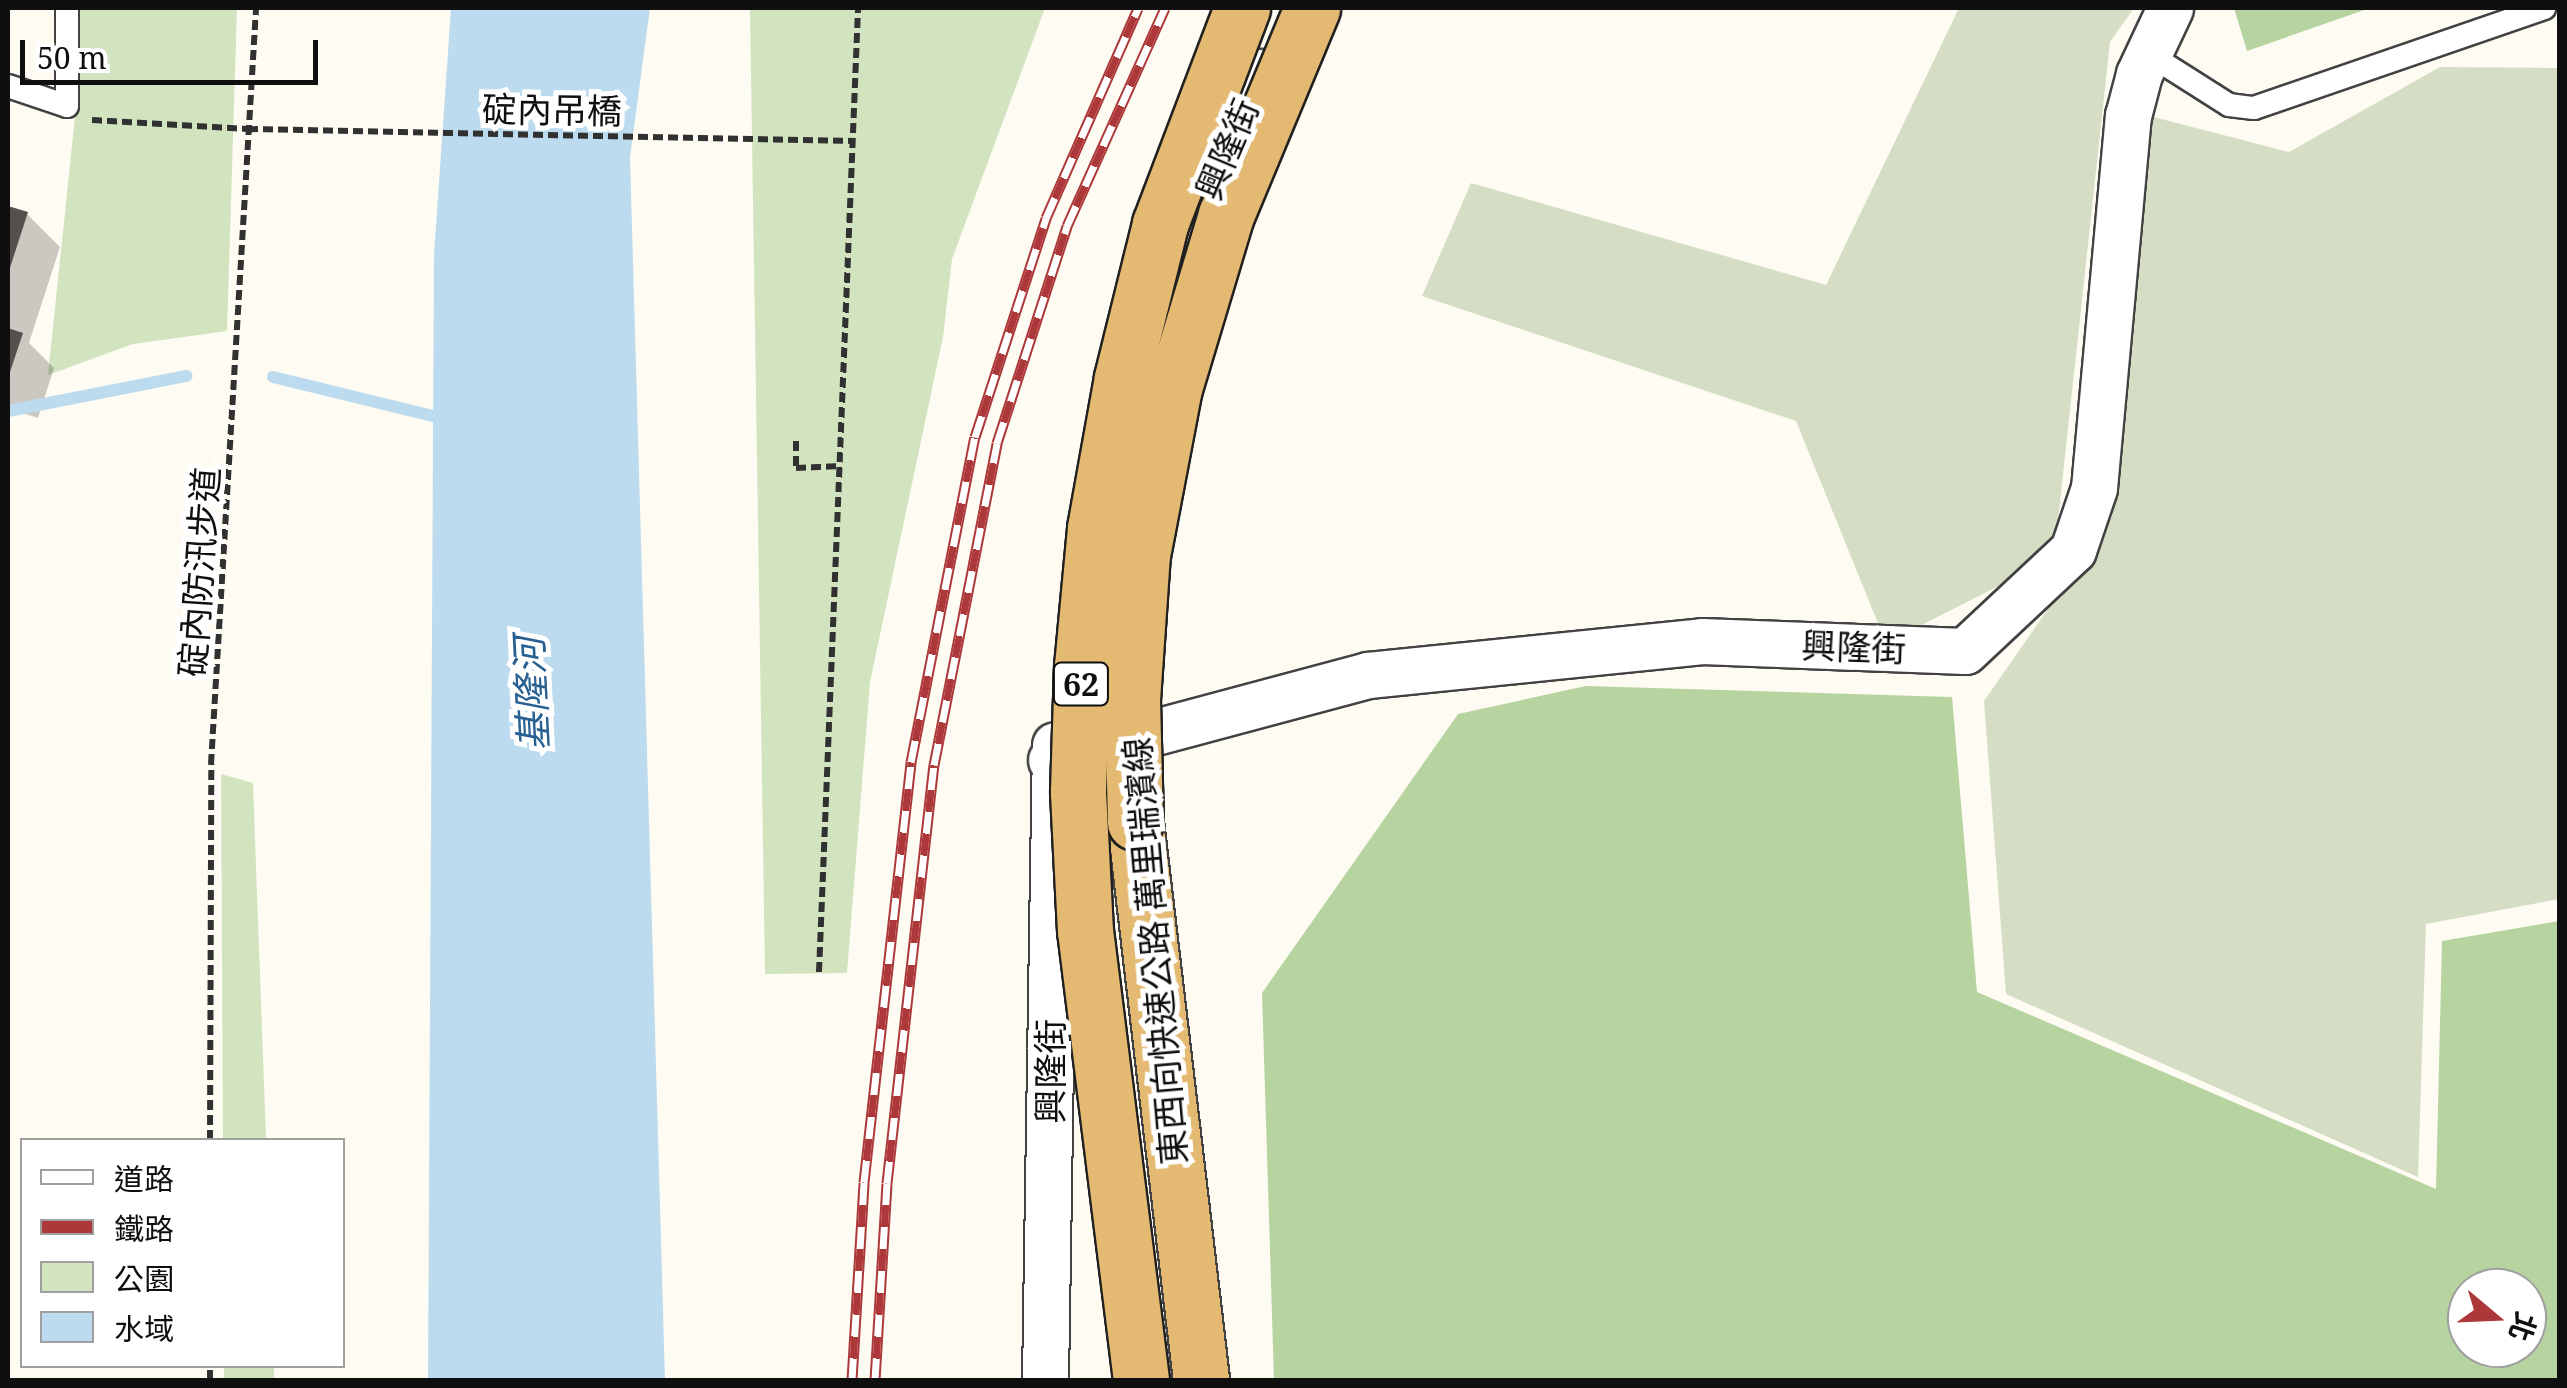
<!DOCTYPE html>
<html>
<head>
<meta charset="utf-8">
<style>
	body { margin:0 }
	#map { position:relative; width:2567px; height:1388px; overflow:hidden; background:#fdfbf2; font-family:"Noto Serif","Noto Sans TC",serif }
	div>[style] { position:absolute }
	.green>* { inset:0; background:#d1e4bf; transform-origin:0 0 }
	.forest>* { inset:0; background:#b6d3a0 }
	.cemetery>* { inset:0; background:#d5dec5 }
	.water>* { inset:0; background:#bddbef }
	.shadow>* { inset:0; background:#0003 }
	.stream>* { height:12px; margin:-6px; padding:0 6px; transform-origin:6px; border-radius:6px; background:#bddbef }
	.building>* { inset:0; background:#56504c }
	.path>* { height:6px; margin-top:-3px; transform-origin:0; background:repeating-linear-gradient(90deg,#313131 0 10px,transparent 0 15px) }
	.roads { filter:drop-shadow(2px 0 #424242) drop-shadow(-2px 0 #424242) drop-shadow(0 2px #424242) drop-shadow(0 -2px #424242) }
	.service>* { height:22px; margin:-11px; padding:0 11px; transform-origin:11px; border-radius:11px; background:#fff }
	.minor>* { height:45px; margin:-22.5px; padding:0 22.5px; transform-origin:22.5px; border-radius:22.5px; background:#fff }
	.trunk>* { height:55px; margin:-27.5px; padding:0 27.5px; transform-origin:27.5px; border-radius:27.5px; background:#e4ba72 }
	.rail>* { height:11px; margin-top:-5.5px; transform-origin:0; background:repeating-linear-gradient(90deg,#fff 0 22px,#ad383a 0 44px); box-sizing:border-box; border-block:2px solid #ad383a }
	.bridges { filter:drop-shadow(2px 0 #202020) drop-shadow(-2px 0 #202020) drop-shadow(0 2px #202020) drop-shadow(0 -2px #202020) }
	.trunk-bridge>* { height:55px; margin:-27.5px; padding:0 27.5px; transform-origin:27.5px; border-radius:27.5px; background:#e4ba72 }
	span { translate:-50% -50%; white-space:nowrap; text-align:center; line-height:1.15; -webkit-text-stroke:10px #fff; paint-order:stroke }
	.shield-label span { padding:2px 8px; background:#fff; border:2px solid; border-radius:8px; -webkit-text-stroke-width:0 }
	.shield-label { font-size:32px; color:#0f0f0f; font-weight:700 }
	.street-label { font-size:35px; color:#0f0f0f }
	.water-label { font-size:38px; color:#276091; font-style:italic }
	.frame { position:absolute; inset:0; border:10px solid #0f0f0f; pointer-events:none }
	.legend { position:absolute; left:20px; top:1138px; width:325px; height:230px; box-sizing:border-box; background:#fff; border:2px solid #9f9f9f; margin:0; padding:12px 18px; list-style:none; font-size:30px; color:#0f0f0f }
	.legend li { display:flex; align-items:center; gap:20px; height:50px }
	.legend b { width:50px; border:2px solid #9f9f9f }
	.north { position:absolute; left:2447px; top:1268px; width:100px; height:100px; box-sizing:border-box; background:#fff; border:2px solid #9f9f9f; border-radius:50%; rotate:109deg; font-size:28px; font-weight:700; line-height:40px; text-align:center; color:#0f0f0f }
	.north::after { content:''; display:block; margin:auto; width:35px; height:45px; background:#ad383a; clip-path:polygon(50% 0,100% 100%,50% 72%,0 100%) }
	.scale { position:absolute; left:20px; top:40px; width:298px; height:45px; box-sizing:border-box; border:5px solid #0f0f0f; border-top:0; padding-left:12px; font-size:30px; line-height:35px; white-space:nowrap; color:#0f0f0f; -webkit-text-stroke:8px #fff; paint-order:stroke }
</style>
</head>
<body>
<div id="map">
	<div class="green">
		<i style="clip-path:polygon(77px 8px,237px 8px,227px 331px,133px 344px,48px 375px,75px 117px)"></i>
		<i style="clip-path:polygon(750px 8px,1045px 8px,952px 259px,943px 337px,870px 682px,847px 973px,765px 974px)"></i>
		<i style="clip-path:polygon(221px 774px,253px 783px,266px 1140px,223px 1140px)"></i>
		<i style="left:224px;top:1366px;width:50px;height:14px"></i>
	</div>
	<div class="forest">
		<i style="clip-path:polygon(2234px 8px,2370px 8px,2247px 51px)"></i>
		<i style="clip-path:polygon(evenodd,1586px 686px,1952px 697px,1977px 992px,2436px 1189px,2442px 941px,2559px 921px,2559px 1380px,1274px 1380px,1262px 993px,1458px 714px,1586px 686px,2467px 1288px,2527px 1288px,2527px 1348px,2467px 1348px,2467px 1288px)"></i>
	</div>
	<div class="cemetery">
		<i style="clip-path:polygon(1959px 8px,2134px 8px,2110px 42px,2054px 558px,1886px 643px,1796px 421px,1422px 296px,1471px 183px,1826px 285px)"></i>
		<i style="clip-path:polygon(2440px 67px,2559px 68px,2559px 899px,2426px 924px,2418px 1177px,2006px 994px,1984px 701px,2112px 517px,2142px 114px,2289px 152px)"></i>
	</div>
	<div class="water">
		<i style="clip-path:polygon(451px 8px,650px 8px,630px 157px,665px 1380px,428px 1380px,434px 255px)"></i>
	</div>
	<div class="shadow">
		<i style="clip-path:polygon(8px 208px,27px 214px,60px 247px,29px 343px,54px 368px,38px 418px,8px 408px)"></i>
	</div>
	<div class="stream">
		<i style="left:273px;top:377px;width:182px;rotate:13.7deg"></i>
		<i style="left:8px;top:411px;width:182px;rotate:-11.1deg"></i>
	</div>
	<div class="building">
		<i style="clip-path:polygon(8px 206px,28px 212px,8px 274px)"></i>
		<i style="clip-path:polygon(8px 328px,23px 333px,8px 378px)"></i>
	</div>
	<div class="path">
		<i style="left:92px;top:120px;width:156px;rotate:3.3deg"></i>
		<i style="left:248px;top:129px;width:607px;rotate:1.13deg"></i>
		<i style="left:796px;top:441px;width:27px;rotate:90deg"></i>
		<i style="left:796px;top:468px;width:45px;rotate:-2.5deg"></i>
		<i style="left:819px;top:972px;width:965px;rotate:-87.68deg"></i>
		<i style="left:210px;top:1140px;width:376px;rotate:-89.8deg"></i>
		<i style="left:211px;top:764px;width:757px;rotate:-86.59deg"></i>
		<i style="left:210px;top:1380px;width:14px;rotate:-90deg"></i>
	</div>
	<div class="roads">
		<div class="service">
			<i style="left:2147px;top:53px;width:97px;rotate:32.4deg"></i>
			<i style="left:2229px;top:105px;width:25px;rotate:7deg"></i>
			<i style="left:2254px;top:108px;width:307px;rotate:-19deg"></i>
			<i style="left:8px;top:86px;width:62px;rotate:18.7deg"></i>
			<i style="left:67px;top:106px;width:98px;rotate:-90deg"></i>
		</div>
		<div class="minor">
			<i style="left:1153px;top:363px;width:229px;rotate:-72.2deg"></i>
			<i style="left:1223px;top:145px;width:82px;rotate:-63.1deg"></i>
			<i style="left:1051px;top:760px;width:328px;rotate:-15deg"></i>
			<i style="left:1368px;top:675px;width:336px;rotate:-5.8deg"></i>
			<i style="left:1702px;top:641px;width:263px;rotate:2.2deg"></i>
			<i style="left:1965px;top:651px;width:148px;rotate:-43.1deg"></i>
			<i style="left:2073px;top:550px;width:65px;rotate:-71.3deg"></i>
			<i style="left:2094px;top:488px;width:374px;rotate:-84.8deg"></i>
			<i style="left:2128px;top:116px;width:43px;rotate:-75.3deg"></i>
			<i style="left:2139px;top:74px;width:73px;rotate:-64.8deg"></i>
			<i style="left:1045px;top:1380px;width:635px;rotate:-89.1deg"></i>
		</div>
		<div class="trunk">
			<i style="left:1135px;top:822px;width:562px;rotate:83.25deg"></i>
		</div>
	</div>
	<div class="rail">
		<i style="left:852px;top:1380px;width:198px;rotate:-86.5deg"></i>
		<i style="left:864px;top:1182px;width:423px;rotate:-83.6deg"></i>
		<i style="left:911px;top:762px;width:331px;rotate:-78.9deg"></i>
		<i style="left:975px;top:437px;width:230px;rotate:-72deg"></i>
		<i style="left:1046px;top:218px;width:229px;rotate:-66.3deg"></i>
		<i style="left:875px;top:1380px;width:197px;rotate:-86.5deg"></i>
		<i style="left:887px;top:1183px;width:421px;rotate:-83.6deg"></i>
		<i style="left:934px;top:765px;width:328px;rotate:-78.9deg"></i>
		<i style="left:997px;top:443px;width:228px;rotate:-72.1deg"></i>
		<i style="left:1067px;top:226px;width:239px;rotate:-65.8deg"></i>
	</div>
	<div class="bridges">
		<div class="trunk-bridge">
			<i style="left:1135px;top:822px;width:122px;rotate:-91.4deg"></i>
			<i style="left:1132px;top:700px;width:145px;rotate:-86.1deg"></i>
			<i style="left:1142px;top:555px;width:170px;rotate:-79.2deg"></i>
			<i style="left:1174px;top:388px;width:181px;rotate:-73.3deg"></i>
			<i style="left:1226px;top:215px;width:224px;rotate:-67.4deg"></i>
			<i style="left:1141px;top:1380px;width:452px;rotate:-97.1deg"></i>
			<i style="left:1085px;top:931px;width:140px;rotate:-92.9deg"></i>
			<i style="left:1078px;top:791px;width:125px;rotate:-88.2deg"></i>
			<i style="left:1082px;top:666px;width:139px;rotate:-84.6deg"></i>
			<i style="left:1095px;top:528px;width:152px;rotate:-79.8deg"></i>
			<i style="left:1122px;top:378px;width:159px;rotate:-76.1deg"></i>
			<i style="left:1160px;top:224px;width:231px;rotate:-69.2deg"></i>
		</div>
	</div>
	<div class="shield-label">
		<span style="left:1081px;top:684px">62</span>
	</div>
	<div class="street-label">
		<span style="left:552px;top:110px;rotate:1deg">碇內吊橋</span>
		<span style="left:1227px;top:149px;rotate:-67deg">興隆街</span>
		<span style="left:199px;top:572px;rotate:-86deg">碇內防汛步道</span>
		<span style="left:1854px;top:647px;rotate:2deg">興隆街</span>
		<span style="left:1155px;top:951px;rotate:-95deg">東西向快速公路 萬里瑞濱線</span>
		<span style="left:1050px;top:1071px;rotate:-90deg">興隆街</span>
	</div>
	<div class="water-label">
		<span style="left:531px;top:694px;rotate:-93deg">基隆河</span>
	</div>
	<div class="frame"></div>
	<ul class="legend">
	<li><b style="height:12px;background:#fff"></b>道路</li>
	<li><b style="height:12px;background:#ad383a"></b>鐵路</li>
	<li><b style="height:28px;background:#d1e4bf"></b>公園</li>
	<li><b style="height:28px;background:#bddbef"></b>水域</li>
	</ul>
	<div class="north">北</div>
	<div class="scale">50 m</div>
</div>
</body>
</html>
